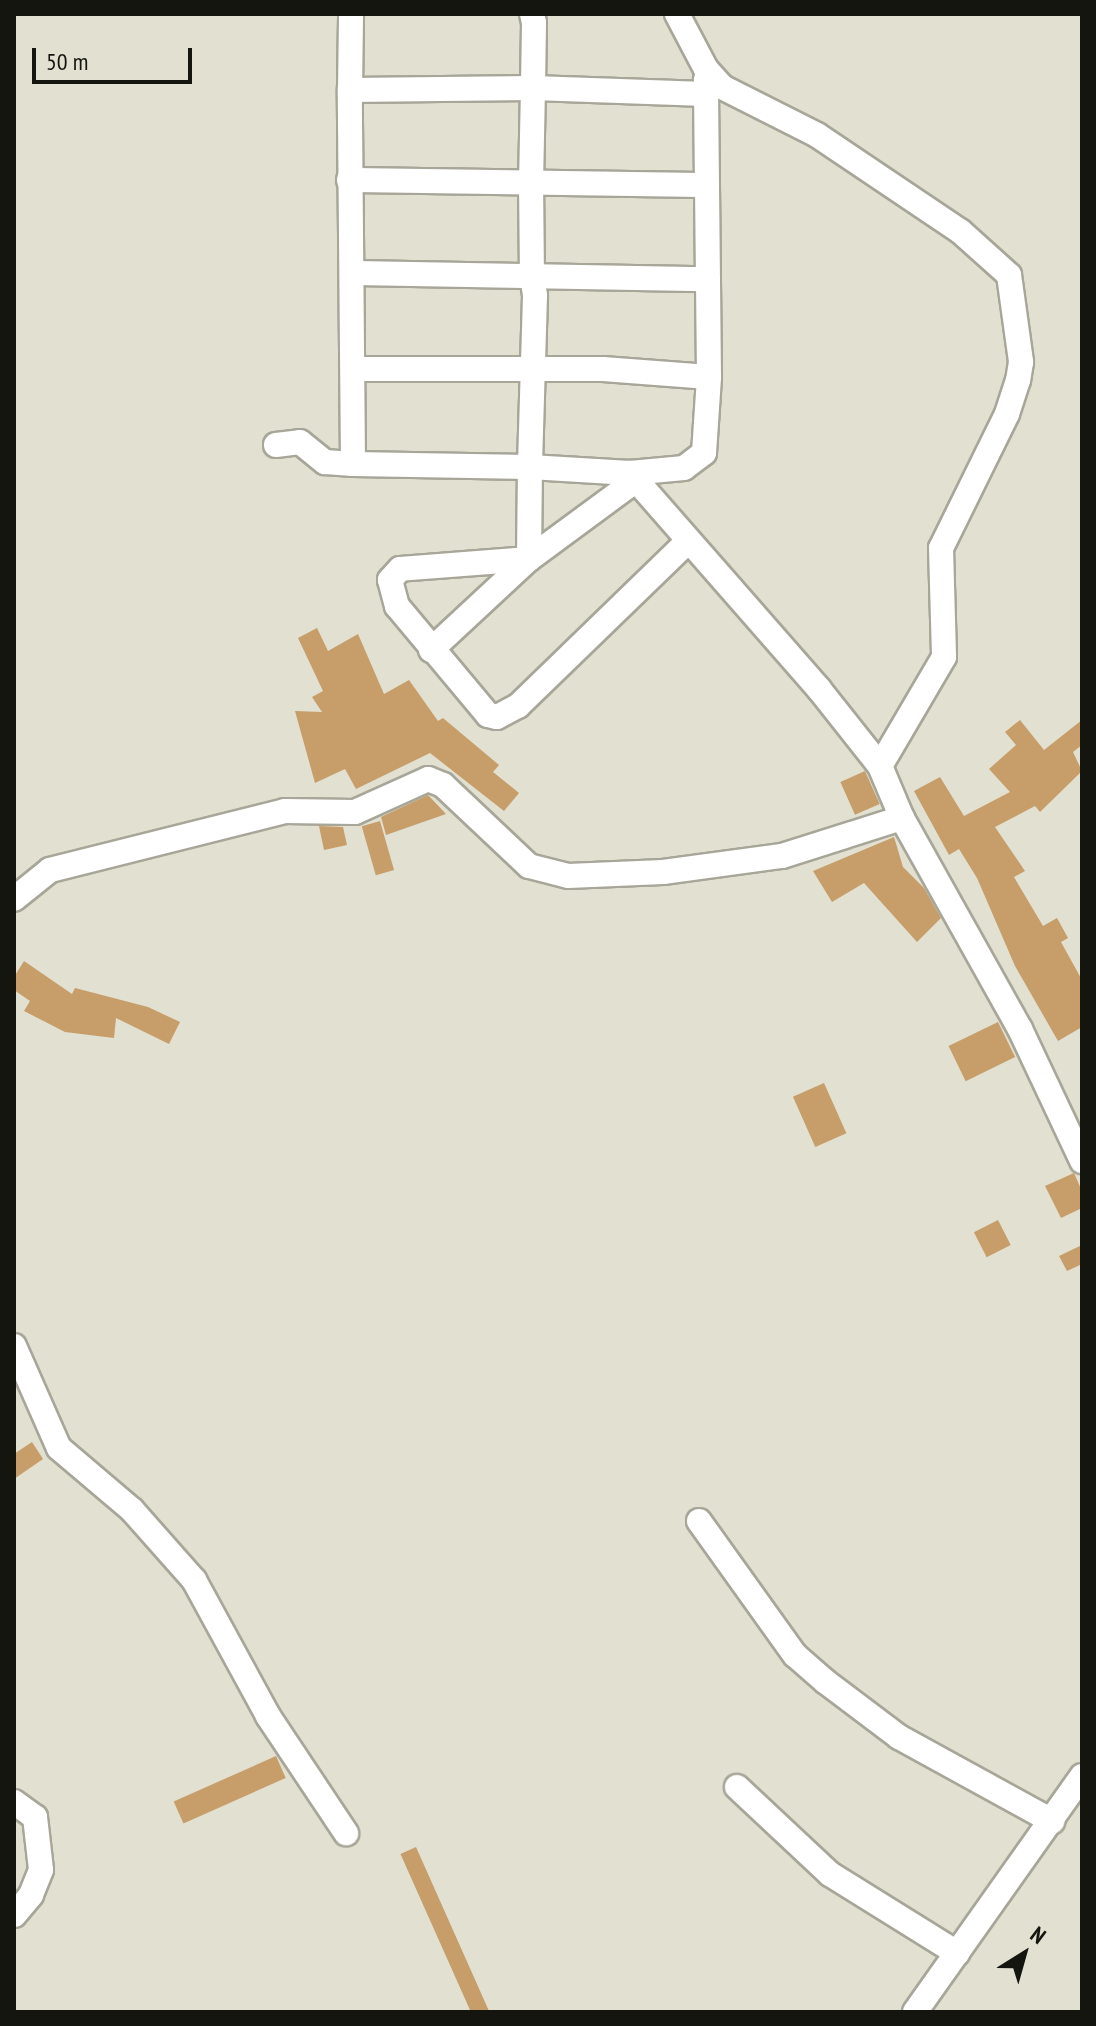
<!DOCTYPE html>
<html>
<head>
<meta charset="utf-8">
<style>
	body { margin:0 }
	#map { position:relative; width:1096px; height:2026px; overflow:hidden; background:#e1e0d1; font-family:"PT Sans Narrow",sans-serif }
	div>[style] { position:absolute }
	.building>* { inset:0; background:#c79d6a; transform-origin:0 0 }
	.roads { filter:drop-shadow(2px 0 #a7a698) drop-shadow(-2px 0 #a7a698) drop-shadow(0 2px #a7a698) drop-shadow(0 -2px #a7a698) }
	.minor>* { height:24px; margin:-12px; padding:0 12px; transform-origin:12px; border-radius:12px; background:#fff }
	span { translate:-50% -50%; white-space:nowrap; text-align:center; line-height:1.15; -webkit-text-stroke:8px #e1e0d1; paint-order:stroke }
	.frame { position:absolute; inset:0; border:16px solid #151510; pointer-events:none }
	.north { position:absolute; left:984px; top:1914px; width:80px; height:80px; -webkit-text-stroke:6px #e1e0d1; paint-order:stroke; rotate:37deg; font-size:22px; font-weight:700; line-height:32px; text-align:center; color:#151510 }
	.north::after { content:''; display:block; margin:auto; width:28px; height:36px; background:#151510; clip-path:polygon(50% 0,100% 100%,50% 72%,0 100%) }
	.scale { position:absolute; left:32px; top:48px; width:160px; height:36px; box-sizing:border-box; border:4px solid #151510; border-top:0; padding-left:10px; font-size:24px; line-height:28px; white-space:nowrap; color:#151510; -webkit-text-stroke:6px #e1e0d1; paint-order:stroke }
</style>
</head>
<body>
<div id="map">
	<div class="building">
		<i style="clip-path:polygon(317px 628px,328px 651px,358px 634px,384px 694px,409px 680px,438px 721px,443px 718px,499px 765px,493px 772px,519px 793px,504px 811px,430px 753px,356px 789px,345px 769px,315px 783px,295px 711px,322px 712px,312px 697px,323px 691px,298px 638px)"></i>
		<i style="clip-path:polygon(1020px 720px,1044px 750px,1082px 720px,1082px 745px,1073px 752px,1082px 771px,1040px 812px,1035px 806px,995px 827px,1025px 871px,1014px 877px,1043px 926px,1057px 918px,1068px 938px,1061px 942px,1082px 980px,1082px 1027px,1058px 1041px,1015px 966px,977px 878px,959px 849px,949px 855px,914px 791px,940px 777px,964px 816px,1010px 792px,989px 769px,1016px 745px,1005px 732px)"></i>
		<i style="left:865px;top:771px;width:36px;height:27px;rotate:66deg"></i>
		<i style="clip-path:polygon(428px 795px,446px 814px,386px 835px,381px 817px)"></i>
		<i style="left:380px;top:821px;width:51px;height:19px;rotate:74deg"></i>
		<i style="clip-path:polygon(319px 826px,343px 827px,347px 845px,324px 850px)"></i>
		<i style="clip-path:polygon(894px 837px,903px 867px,924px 888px,941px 918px,917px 942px,864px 883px,832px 902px,813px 871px)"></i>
		<i style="clip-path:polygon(24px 961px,72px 994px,75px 988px,148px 1007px,180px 1022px,169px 1044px,116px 1018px,114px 1038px,65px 1032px,24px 1011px,30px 1001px,14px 990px,14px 977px)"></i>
		<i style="left:998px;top:1022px;width:39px;height:55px;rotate:64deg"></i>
		<i style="left:824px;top:1083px;width:55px;height:34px;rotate:66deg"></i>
		<i style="clip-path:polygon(1074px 1173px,1082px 1191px,1082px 1208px,1061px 1218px,1045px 1186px)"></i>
		<i style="left:998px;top:1220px;width:28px;height:27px;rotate:63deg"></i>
		<i style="clip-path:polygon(1082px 1245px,1082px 1264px,1067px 1271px,1059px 1256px)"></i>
		<i style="clip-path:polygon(32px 1442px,43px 1459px,14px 1479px,14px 1454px)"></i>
		<i style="left:276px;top:1756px;width:24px;height:112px;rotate:66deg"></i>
		<i style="left:416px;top:1847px;width:180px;height:17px;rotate:66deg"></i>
	</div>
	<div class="roads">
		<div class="minor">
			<i style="left:532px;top:14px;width:9px;rotate:77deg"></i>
			<i style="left:534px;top:23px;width:65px;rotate:90.9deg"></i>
			<i style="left:533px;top:88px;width:93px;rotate:91.2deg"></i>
			<i style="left:531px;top:181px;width:95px;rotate:89.4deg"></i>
			<i style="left:532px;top:276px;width:20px;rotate:81deg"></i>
			<i style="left:535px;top:296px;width:171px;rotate:91.7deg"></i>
			<i style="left:530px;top:467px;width:177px;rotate:-179deg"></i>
			<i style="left:353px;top:464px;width:374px;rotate:-90.5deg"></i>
			<i style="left:350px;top:90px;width:183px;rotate:-0.6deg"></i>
			<i style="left:533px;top:88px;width:173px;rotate:2deg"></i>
			<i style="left:677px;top:14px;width:62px;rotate:62.2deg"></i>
			<i style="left:706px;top:69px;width:24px;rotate:48deg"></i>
			<i style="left:722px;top:87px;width:106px;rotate:26.8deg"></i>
			<i style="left:817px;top:135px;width:172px;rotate:33.9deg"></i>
			<i style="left:960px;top:231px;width:66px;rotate:41.9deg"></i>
			<i style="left:1009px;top:275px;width:88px;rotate:82.1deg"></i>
			<i style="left:1021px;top:362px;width:18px;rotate:99deg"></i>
			<i style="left:1018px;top:380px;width:36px;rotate:108deg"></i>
			<i style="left:1007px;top:414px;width:149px;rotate:116.2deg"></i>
			<i style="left:941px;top:548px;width:109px;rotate:88.4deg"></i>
			<i style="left:944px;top:657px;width:126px;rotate:120.4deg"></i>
			<i style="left:880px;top:766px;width:56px;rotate:67.1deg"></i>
			<i style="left:902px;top:818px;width:242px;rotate:60.8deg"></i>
			<i style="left:1020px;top:1029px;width:146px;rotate:64.8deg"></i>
			<i style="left:350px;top:90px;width:76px;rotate:-89.2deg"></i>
			<i style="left:349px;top:180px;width:358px;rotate:0.8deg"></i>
			<i style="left:353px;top:273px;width:355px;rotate:1deg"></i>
			<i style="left:353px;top:369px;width:250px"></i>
			<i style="left:603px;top:369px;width:106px;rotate:4.3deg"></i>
			<i style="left:276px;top:445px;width:24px;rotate:-7deg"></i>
			<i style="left:300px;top:442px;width:32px;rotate:39deg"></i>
			<i style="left:325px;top:462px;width:28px;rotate:4deg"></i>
			<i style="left:630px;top:473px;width:287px;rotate:48.8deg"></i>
			<i style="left:819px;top:689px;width:98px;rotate:51.6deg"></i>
			<i style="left:529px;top:559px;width:92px;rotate:-89.4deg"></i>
			<i style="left:530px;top:467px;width:100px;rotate:3.4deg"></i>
			<i style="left:630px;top:473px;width:54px;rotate:-5.3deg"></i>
			<i style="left:684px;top:468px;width:25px;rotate:-37deg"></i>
			<i style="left:704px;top:453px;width:76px;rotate:-86.2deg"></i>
			<i style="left:709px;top:377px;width:297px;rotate:-90.6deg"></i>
			<i style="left:529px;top:559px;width:129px;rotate:175.6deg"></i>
			<i style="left:400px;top:569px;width:15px;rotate:132deg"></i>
			<i style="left:390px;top:580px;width:27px;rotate:75deg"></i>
			<i style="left:397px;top:606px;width:142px;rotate:50.1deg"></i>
			<i style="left:488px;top:715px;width:9px;rotate:13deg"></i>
			<i style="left:497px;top:717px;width:24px;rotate:-28deg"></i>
			<i style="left:518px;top:706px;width:235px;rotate:-44.1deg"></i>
			<i style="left:431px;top:650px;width:134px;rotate:-42.9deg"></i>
			<i style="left:529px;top:559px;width:133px;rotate:-36.4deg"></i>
			<i style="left:14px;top:899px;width:46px;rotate:-38.9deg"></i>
			<i style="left:50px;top:870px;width:242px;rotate:-14.1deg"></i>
			<i style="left:285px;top:811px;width:70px;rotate:0.8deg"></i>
			<i style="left:355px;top:812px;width:80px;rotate:-24.3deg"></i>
			<i style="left:428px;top:779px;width:16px;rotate:22deg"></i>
			<i style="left:443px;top:785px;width:118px;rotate:43.3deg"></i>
			<i style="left:529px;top:866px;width:40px;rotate:14.4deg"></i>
			<i style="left:568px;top:876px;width:95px;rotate:-2.4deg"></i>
			<i style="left:663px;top:872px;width:120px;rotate:-7.7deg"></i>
			<i style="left:782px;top:856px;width:126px;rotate:-17.6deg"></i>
			<i style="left:14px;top:1346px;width:111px;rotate:66.2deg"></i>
			<i style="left:59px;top:1448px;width:96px;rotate:40.3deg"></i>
			<i style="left:132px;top:1510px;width:94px;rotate:48.5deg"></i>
			<i style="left:194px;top:1580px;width:155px;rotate:61.4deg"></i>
			<i style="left:268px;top:1716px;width:141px;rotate:56.3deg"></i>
			<i style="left:699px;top:1521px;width:165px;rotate:54.4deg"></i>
			<i style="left:795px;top:1655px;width:41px;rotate:41.1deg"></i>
			<i style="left:826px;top:1682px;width:91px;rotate:37deg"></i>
			<i style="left:899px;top:1737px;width:175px;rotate:28.8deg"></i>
			<i style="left:737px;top:1787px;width:127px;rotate:43.1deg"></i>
			<i style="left:830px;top:1874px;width:150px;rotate:31.9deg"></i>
			<i style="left:14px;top:1802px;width:26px;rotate:36deg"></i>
			<i style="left:35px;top:1817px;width:53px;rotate:83.5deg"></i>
			<i style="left:41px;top:1870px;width:27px;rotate:112deg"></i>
			<i style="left:31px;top:1895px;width:26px;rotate:130deg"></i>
			<i style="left:915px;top:2012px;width:289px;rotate:-54.7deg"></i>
		</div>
	</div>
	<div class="frame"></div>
	<div class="north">N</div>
	<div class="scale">50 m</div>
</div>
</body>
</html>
